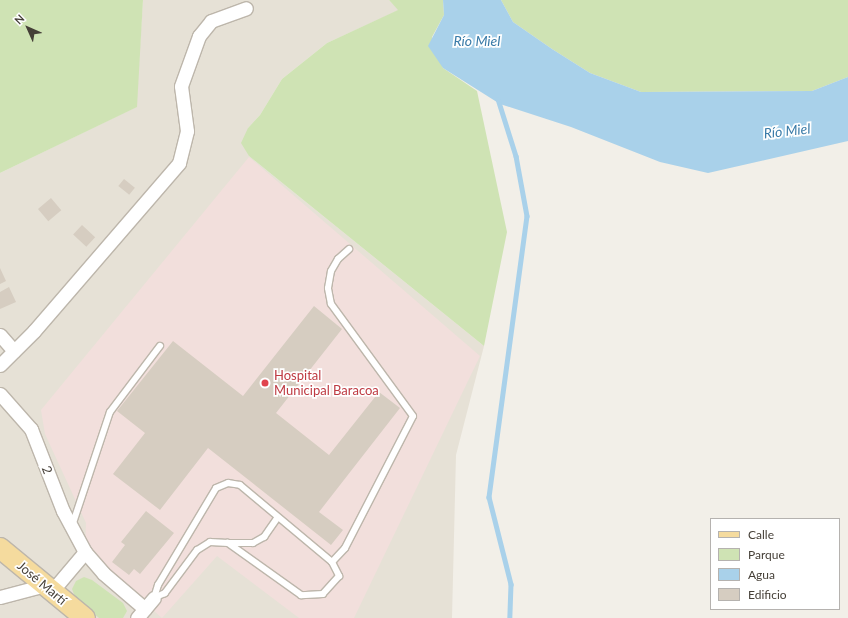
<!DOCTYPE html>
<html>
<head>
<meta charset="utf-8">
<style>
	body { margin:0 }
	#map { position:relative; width:848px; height:618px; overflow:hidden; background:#f2efe8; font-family:Lato,sans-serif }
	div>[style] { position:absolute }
	.residential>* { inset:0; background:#e6e1d6 }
	.medical>* { inset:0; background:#f2dfdc }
	.green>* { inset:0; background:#cfe3b4 }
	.water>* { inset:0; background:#a9d1ea }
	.stream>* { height:4.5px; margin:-2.25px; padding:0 2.25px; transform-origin:2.25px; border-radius:2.25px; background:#a9d1ea }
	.building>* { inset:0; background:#d6cdc1; transform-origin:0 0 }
	.roads { filter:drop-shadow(1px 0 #bdb6ab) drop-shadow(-1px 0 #bdb6ab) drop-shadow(0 1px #bdb6ab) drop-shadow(0 -1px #bdb6ab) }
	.service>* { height:6px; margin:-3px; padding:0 3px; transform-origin:3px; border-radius:3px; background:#fff }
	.minor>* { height:13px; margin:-6.5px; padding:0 6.5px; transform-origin:6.5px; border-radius:6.5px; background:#fff }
	.primary>* { height:20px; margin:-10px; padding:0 10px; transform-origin:10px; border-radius:10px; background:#f5db9e }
	.dots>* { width:11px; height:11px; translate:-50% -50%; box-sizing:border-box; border:2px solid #fff; border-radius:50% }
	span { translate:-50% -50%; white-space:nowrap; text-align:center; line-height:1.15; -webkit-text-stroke:3.5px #fff; paint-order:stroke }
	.health-label { font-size:13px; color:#be3a42 }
	.left { translate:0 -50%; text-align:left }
	.street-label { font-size:13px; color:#453f37 }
	.water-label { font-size:14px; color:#3a7ba8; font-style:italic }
	.legend { position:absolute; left:710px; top:518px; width:130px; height:92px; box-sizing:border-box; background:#fff; border:1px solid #b5b2af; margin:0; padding:5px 7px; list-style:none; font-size:12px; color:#453f37 }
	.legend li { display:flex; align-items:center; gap:8px; height:20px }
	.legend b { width:20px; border:1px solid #b5b2af }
	.north { position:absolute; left:8px; top:8px; width:40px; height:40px; -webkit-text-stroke:3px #fff; paint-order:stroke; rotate:315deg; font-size:11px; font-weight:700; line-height:16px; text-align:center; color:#453f37 }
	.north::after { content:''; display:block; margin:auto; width:14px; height:18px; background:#453f37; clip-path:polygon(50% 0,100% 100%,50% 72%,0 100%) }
</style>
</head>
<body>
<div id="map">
	<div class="residential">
		<i style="clip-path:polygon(143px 0,389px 0,399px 10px,327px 43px,282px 79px,260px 115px,248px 128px,249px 156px,484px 346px,456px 455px,452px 618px,0 618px,0 173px,136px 107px)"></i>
	</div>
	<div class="medical">
		<i style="clip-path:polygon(249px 157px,480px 356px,354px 618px,299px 618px,217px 556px,162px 618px,85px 550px,86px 523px,45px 434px,41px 410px)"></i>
	</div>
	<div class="green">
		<i style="clip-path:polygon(0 0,143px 0,137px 107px,0 173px)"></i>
		<i style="clip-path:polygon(389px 0,443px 0,444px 15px,432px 37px,443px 68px,477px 91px,507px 232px,484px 346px,249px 156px,241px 143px,248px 128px,260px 115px,282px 79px,327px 43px,398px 10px)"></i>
		<i style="clip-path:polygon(501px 0,848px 0,848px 77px,812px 91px,641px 92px,590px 73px,552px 49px,513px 22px)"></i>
		<i style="clip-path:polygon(84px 577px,92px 580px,123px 603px,127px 611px,123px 618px,99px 618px,75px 597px,72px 589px,76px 581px)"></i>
	</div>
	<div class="water">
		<i style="clip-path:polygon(443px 0,501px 0,513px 22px,552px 49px,590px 73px,641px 92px,812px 91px,848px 77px,848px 141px,708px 173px,660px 162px,571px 127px,500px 104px,443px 68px,428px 46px,444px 15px)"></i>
	</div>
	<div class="stream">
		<i style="left:498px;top:99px;width:60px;rotate:72.5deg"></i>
		<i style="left:516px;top:156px;width:61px;rotate:79.6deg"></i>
		<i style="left:527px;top:216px;width:284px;rotate:97.7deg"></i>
		<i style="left:489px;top:497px;width:90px;rotate:75.8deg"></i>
		<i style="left:511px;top:584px;width:34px;rotate:92deg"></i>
	</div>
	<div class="building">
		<i style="left:124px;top:179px;width:14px;height:9px;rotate:39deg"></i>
		<i style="left:51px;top:198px;width:16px;height:17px;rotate:50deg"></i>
		<i style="left:82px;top:225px;width:18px;height:13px;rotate:43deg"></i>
		<i style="clip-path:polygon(0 268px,6px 281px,0 284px)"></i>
		<i style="clip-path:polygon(9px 287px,16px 302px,0 309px,0 292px)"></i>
		<i style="clip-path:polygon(314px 306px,342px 329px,276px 413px,329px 455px,379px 392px,400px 408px,319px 512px,343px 530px,331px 545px,208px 448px,160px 510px,113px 474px,145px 433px,117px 411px,173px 341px,243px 396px)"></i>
		<i style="clip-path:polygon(146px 511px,174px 533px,140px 574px,134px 569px,129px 575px,112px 562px,125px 545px,121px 542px)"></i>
	</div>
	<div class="roads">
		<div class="service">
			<i style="left:228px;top:483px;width:12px;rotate:9deg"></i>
			<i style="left:240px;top:485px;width:120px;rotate:39.9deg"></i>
			<i style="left:332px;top:562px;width:16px;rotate:63deg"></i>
			<i style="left:339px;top:576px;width:24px;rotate:132deg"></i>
			<i style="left:323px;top:594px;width:22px;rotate:177deg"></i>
			<i style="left:301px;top:595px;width:90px;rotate:-144.5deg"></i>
			<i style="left:228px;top:543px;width:18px;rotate:-177deg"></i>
			<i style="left:210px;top:542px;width:15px;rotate:148deg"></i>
			<i style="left:197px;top:550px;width:54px;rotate:126.7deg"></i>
			<i style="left:165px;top:593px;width:12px;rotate:156deg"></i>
			<i style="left:154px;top:598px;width:14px;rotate:-73deg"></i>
			<i style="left:158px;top:585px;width:113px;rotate:-59.1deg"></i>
			<i style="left:216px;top:488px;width:13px;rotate:-23deg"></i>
			<i style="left:72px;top:526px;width:120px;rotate:-71.6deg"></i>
			<i style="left:110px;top:412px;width:83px;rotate:-52.9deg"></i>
			<i style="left:229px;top:543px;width:24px"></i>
			<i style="left:253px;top:543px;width:13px;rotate:-29deg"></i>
			<i style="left:264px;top:537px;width:24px;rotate:-55deg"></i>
			<i style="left:332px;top:562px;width:19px;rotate:-47deg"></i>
			<i style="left:345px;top:548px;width:148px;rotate:-62.7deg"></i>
			<i style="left:413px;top:416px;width:139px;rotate:-126.2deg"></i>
			<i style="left:331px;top:304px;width:16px;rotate:-101deg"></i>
			<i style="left:328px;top:288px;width:17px;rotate:-80deg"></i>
			<i style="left:331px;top:271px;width:14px;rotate:-60deg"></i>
			<i style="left:338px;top:259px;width:15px;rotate:-42deg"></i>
		</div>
		<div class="minor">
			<i style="left:0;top:335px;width:21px;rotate:49deg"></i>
			<i style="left:0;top:365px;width:48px;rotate:-45deg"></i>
			<i style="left:34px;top:331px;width:222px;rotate:-49.2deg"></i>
			<i style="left:179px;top:163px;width:33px;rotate:-76deg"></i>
			<i style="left:187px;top:131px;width:45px;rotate:-97.6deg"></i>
			<i style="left:181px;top:86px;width:53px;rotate:-70.2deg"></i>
			<i style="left:199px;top:36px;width:19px;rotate:-51deg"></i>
			<i style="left:211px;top:21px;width:37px;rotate:-20deg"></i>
			<i style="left:0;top:394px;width:47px;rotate:48.5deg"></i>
			<i style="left:31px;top:429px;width:88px;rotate:68.7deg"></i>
			<i style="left:63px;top:511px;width:47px;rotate:61.8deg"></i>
			<i style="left:85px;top:552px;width:28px;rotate:49deg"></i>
			<i style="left:103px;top:573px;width:55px;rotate:40.6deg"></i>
			<i style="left:52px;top:591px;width:51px;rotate:-49.8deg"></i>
			<i style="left:0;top:597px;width:47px;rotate:-14.9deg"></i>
			<i style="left:137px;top:618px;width:26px;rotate:-50deg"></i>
		</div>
		<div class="primary">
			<i style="left:0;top:548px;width:110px;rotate:39.5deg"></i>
		</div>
	</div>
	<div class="dots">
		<i style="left:265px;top:383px;background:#e0444e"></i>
	</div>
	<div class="health-label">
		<span class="left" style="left:274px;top:383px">Hospital<br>Municipal Baracoa</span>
	</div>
	<div class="street-label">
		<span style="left:47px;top:470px;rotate:69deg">2</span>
		<span style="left:42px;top:583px;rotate:40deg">José Martí</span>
	</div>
	<div class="water-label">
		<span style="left:477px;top:41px">Río Miel</span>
		<span style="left:787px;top:131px;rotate:-6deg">Río Miel</span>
	</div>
	<ul class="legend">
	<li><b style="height:5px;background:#f5db9e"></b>Calle</li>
	<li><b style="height:11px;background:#cfe3b4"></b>Parque</li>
	<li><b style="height:11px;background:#a9d1ea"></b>Agua</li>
	<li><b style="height:11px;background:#d6cdc1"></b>Edificio</li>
	</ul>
	<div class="north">N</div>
</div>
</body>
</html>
